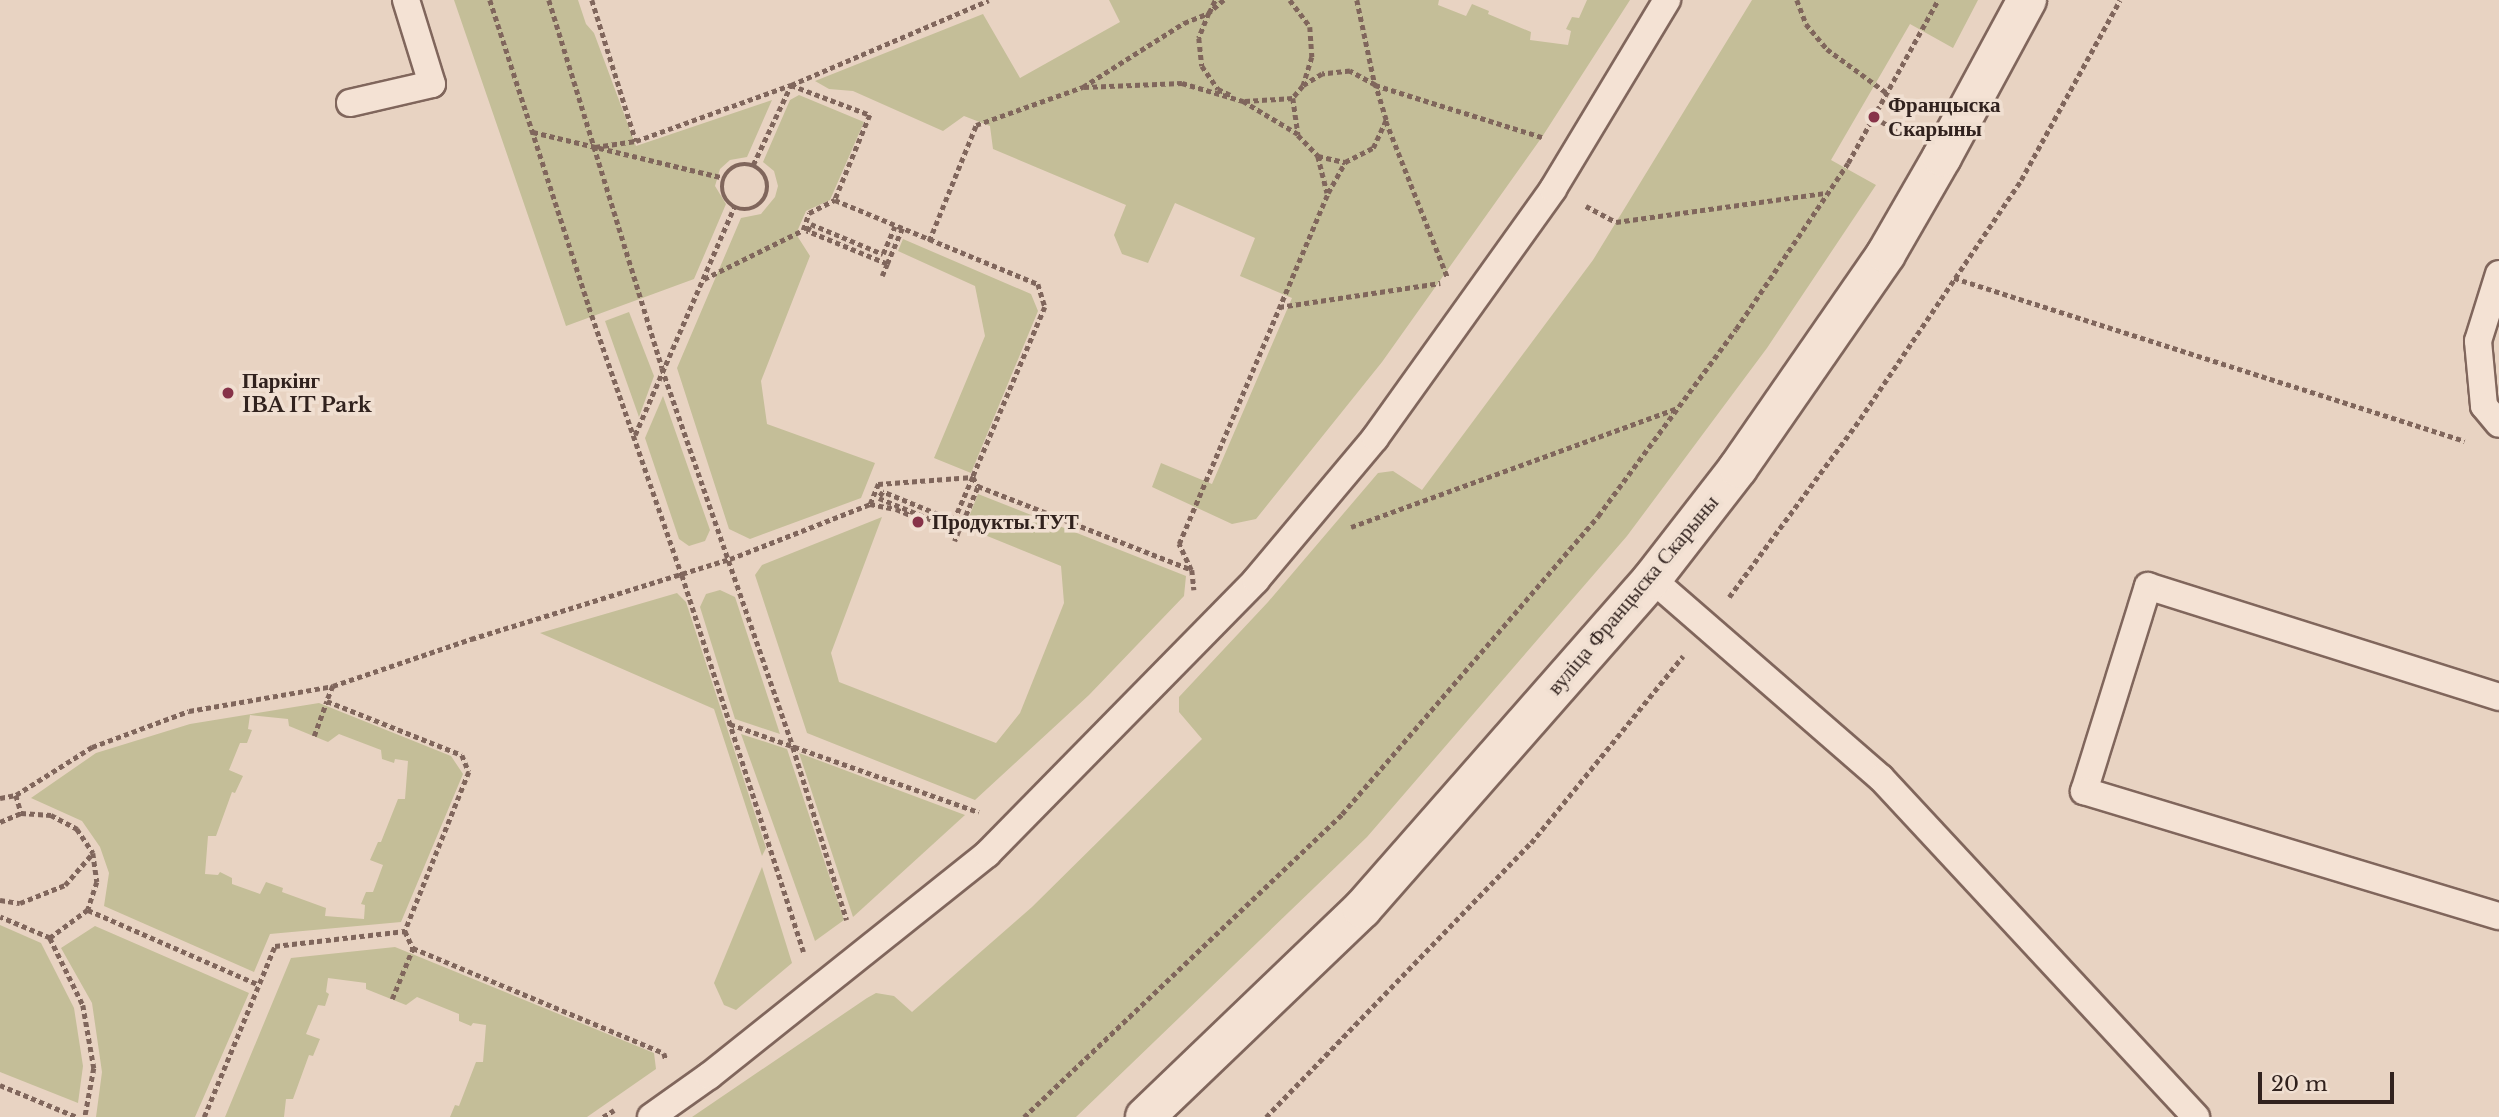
<!DOCTYPE html>
<html>
<head>
<meta charset="utf-8">
<style>
	body { margin:0 }
	#map { position:relative; width:2499px; height:1117px; overflow:hidden; background:#e8d3c2; font-family:"Libre Baskerville",serif }
	div>[style] { position:absolute }
	.green>* { inset:0; background:#c4be98 }
	.path>* { height:4.5px; margin-top:-2.25px; transform-origin:0; background:repeating-linear-gradient(90deg,#80665c 0 5px,transparent 0 8.5px) }
	.path>.ring { margin:-2.25px; padding:0; box-sizing:content-box; background:none; border:4.5px solid #80665c; border-radius:50% }
	.roads { filter:drop-shadow(2px 0 #80665c) drop-shadow(-2px 0 #80665c) drop-shadow(0 2px #80665c) drop-shadow(0 -2px #80665c) }
	.lane>* { height:26px; margin:-13px; padding:0 13px; transform-origin:13px; border-radius:13px; background:#f4e2d4 }
	.secondary>* { height:38px; margin:-19px; padding:0 19px; transform-origin:19px; border-radius:19px; background:#f4e2d4 }
	.dots>* { width:19px; height:19px; translate:-50% -50%; box-sizing:border-box; border:4px solid #f0dfd1; border-radius:50% }
	span { translate:-50% -50%; white-space:nowrap; text-align:center; line-height:1.15; -webkit-text-stroke:7px #f0dfd1; paint-order:stroke }
	.poi-label { font-size:21px; color:#31221e; font-weight:700 }
	.left { translate:0 -50%; text-align:left }
	.street-label { font-size:21px; color:#31221e }
	.scale { position:absolute; left:2258px; top:1072px; width:136px; height:32px; box-sizing:border-box; border:4px solid #31221e; border-top:0; padding-left:9px; font-size:21px; line-height:24px; white-space:nowrap; color:#31221e; -webkit-text-stroke:5px #f0dfd1; paint-order:stroke }
</style>
</head>
<body>
<div id="map">
	<div class="green">
		<i style="clip-path:polygon(454px 0,578px 0,586px 24px,594px 33px,636px 146px,772px 100px,747px 157px,730px 160px,720px 169px,715px 186px,726px 204px,694px 279px,566px 326px)"></i>
		<i style="clip-path:polygon(1109px 0,1439px 0,1438px 5px,1466px 16px,1472px 4px,1489px 11px,1488px 14px,1531px 32px,1530px 40px,1568px 45px,1571px 31px,1566px 29px,1572px 17px,1579px 18px,1587px 0,1630px 0,1542px 137px,1382px 362px,1256px 519px,1232px 524px,1152px 487px,1161px 463px,1212px 484px,1292px 298px,1240px 276px,1255px 238px,1175px 203px,1148px 263px,1122px 254px,1114px 235px,1126px 205px,993px 149px,990px 126px,964px 116px,943px 131px,853px 91px,829px 89px,815px 81px,983px 14px,1020px 78px,1120px 22px)"></i>
		<i style="clip-path:polygon(1752px 0,1978px 0,1953px 48px,1910px 24px,1831px 160px,1876px 185px,1767px 348px,1627px 536px,1367px 837px,1076px 1117px,692px 1117px,867px 998px,876px 993px,894px 996px,912px 1012px,1032px 907px,1202px 739px,1179px 712px,1179px 697px,1268px 602px,1378px 473px,1393px 471px,1422px 490px,1593px 260px)"></i>
		<i style="clip-path:polygon(799px 95px,864px 122px,830px 200px,806px 211px,796px 234px,810px 256px,761px 381px,767px 424px,875px 463px,861px 498px,750px 539px,729px 529px,677px 368px,741px 218px,761px 214px,775px 197px,778px 186px,774px 171px,763px 162px,790px 100px)"></i>
		<i style="clip-path:polygon(903px 239px,1031px 294px,1038px 311px,971px 473px,934px 458px,985px 336px,975px 286px,898px 251px)"></i>
		<i style="clip-path:polygon(629px 312px,654px 376px,639px 417px,605px 321px)"></i>
		<i style="clip-path:polygon(663px 396px,710px 530px,705px 541px,689px 546px,679px 539px,645px 438px)"></i>
		<i style="clip-path:polygon(978px 494px,1186px 576px,1184px 596px,1089px 695px,975px 800px,807px 733px,755px 575px,762px 565px,882px 517px,831px 653px,839px 682px,996px 743px,1020px 713px,1064px 603px,1061px 566px,965px 527px)"></i>
		<i style="clip-path:polygon(720px 590px,735px 597px,780px 734px,735px 719px,700px 607px,706px 594px)"></i>
		<i style="clip-path:polygon(677px 593px,686px 602px,766px 848px,762px 856px,714px 709px,540px 633px)"></i>
		<i style="clip-path:polygon(evenodd,319px 703px,451px 756px,463px 774px,401px 922px,270px 934px,254px 972px,104px 906px,109px 873px,100px 847px,82px 821px,31px 798px,96px 753px,190px 724px,319px 703px,250px 715px,288px 719px,289px 726px,328px 742px,339px 734px,381px 750px,382px 759px,394px 763px,395px 759px,408px 761px,405px 799px,398px 799px,381px 842px,378px 842px,370px 860px,383px 865px,373px 892px,366px 892px,361px 904px,365px 905px,364px 919px,325px 916px,326px 908px,282px 892px,283px 888px,266px 882px,260px 894px,232px 884px,232px 878px,220px 872px,218px 875px,205px 874px,208px 836px,216px 836px,232px 792px,235px 793px,243px 776px,229px 770px,240px 743px,247px 743px,252px 730px,248px 729px,250px 715px)"></i>
		<i style="clip-path:polygon(741px 734px,787px 749px,844px 920px,815px 941px)"></i>
		<i style="clip-path:polygon(799px 753px,965px 815px,853px 917px)"></i>
		<i style="clip-path:polygon(762px 867px,792px 963px,736px 1010px,724px 1005px,714px 983px)"></i>
		<i style="clip-path:polygon(0 925px,41px 943px,74px 1008px,83px 1066px,78px 1103px,0 1072px)"></i>
		<i style="clip-path:polygon(95px 926px,249px 993px,195px 1117px,96px 1117px,102px 1072px,92px 1003px,61px 948px)"></i>
		<i style="clip-path:polygon(395px 947px,654px 1053px,656px 1069px,587px 1117px,450px 1117px,455px 1105px,459px 1106px,476px 1062px,483px 1062px,486px 1025px,473px 1023px,471px 1026px,459px 1021px,459px 1014px,417px 997px,406px 1005px,366px 989px,366px 983px,328px 978px,326px 992px,329px 994px,325px 1006px,318px 1005px,306px 1034px,320px 1039px,313px 1056px,309px 1055px,293px 1099px,286px 1099px,284px 1117px,225px 1117px,291px 958px)"></i>
	</div>
	<div class="path">
		<i style="left:490px;top:0;width:323px;rotate:72.1deg"></i>
		<i style="left:589px;top:307px;width:284px;rotate:70.9deg"></i>
		<i style="left:682px;top:575px;width:396px;rotate:72.1deg"></i>
		<i style="left:549px;top:0;width:385px;rotate:72.9deg"></i>
		<i style="left:662px;top:368px;width:401px;rotate:70.9deg"></i>
		<i style="left:793px;top:747px;width:181px;rotate:72.7deg"></i>
		<i style="left:592px;top:0;width:148px;rotate:72.7deg"></i>
		<i style="left:1224px;top:0;width:20px;rotate:139deg"></i>
		<i style="left:1209px;top:13px;width:27px;rotate:112deg"></i>
		<i style="left:1199px;top:38px;width:28px;rotate:84deg"></i>
		<i style="left:1202px;top:66px;width:28px;rotate:55deg"></i>
		<i style="left:1218px;top:89px;width:14px;rotate:25deg"></i>
		<i style="left:1290px;top:0;width:34px;rotate:53deg"></i>
		<i style="left:1310px;top:27px;width:30px;rotate:86deg"></i>
		<i style="left:1312px;top:57px;width:30px;rotate:107deg"></i>
		<i style="left:1303px;top:86px;width:16px;rotate:130deg"></i>
		<i style="left:1293px;top:98px;width:37px;rotate:82deg"></i>
		<i style="left:1298px;top:135px;width:29px;rotate:46deg"></i>
		<i style="left:1318px;top:156px;width:28px;rotate:13deg"></i>
		<i style="left:1345px;top:162px;width:31px;rotate:-27deg"></i>
		<i style="left:1373px;top:148px;width:31px;rotate:-65deg"></i>
		<i style="left:1386px;top:120px;width:37px;rotate:-107deg"></i>
		<i style="left:1375px;top:85px;width:29px;rotate:-151deg"></i>
		<i style="left:1350px;top:71px;width:28px;rotate:174deg"></i>
		<i style="left:1322px;top:74px;width:22px;rotate:148deg"></i>
		<i style="left:1357px;top:0;width:87px;rotate:78deg"></i>
		<i style="left:1375px;top:85px;width:175px;rotate:17.3deg"></i>
		<i style="left:1797px;top:0;width:26px;rotate:69deg"></i>
		<i style="left:1806px;top:24px;width:33px;rotate:50deg"></i>
		<i style="left:1827px;top:49px;width:74px;rotate:36.3deg"></i>
		<i style="left:1084px;top:87px;width:98px;rotate:-2.3deg"></i>
		<i style="left:1182px;top:83px;width:64px;rotate:16.4deg"></i>
		<i style="left:1243px;top:101px;width:64px;rotate:31deg"></i>
		<i style="left:1245px;top:101px;width:48px;rotate:-3.6deg"></i>
		<i style="left:1874px;top:117px;width:37px;rotate:31deg"></i>
		<i style="left:1386px;top:121px;width:167px;rotate:68.5deg"></i>
		<i style="left:533px;top:132px;width:196px;rotate:13.5deg"></i>
		<i style="left:595px;top:147px;width:41px;rotate:-8.3deg"></i>
		<i style="left:636px;top:141px;width:165px;rotate:-19.9deg"></i>
		<i style="left:791px;top:85px;width:215px;rotate:-23.2deg"></i>
		<i style="left:1318px;top:156px;width:38px;rotate:76deg"></i>
		<i class="ring" style="left:722px;top:164px;width:41.5px;height:41.5px"></i>
		<i style="left:753px;top:165px;width:89px;rotate:-64.6deg"></i>
		<i style="left:791px;top:85px;width:85px;rotate:20.8deg"></i>
		<i style="left:870px;top:115px;width:92px;rotate:112.4deg"></i>
		<i style="left:835px;top:200px;width:220px;rotate:22.5deg"></i>
		<i style="left:1038px;top:284px;width:24px;rotate:73deg"></i>
		<i style="left:1045px;top:307px;width:185px;rotate:113deg"></i>
		<i style="left:973px;top:477px;width:10px;rotate:61deg"></i>
		<i style="left:978px;top:486px;width:230px;rotate:21.4deg"></i>
		<i style="left:1192px;top:570px;width:20px;rotate:84deg"></i>
		<i style="left:1586px;top:206px;width:34px;rotate:28deg"></i>
		<i style="left:1616px;top:222px;width:212px;rotate:-7.9deg"></i>
		<i style="left:929px;top:241px;width:125px;rotate:-67.9deg"></i>
		<i style="left:976px;top:125px;width:114px;rotate:-19.6deg"></i>
		<i style="left:1083px;top:87px;width:120px;rotate:-32.4deg"></i>
		<i style="left:1184px;top:23px;width:27px;rotate:-22deg"></i>
		<i style="left:1209px;top:13px;width:14px;rotate:-65deg"></i>
		<i style="left:887px;top:264px;width:39px;rotate:-67deg"></i>
		<i style="left:882px;top:276px;width:13px;rotate:-67deg"></i>
		<i style="left:887px;top:264px;width:87px;rotate:-157.6deg"></i>
		<i style="left:807px;top:231px;width:8px;rotate:-60deg"></i>
		<i style="left:811px;top:224px;width:78px;rotate:22.6deg"></i>
		<i style="left:883px;top:254px;width:30px;rotate:-67deg"></i>
		<i style="left:1954px;top:278px;width:536px;rotate:17.69deg"></i>
		<i style="left:704px;top:279px;width:110px;rotate:-26.3deg"></i>
		<i style="left:803px;top:230px;width:18px;rotate:-71deg"></i>
		<i style="left:809px;top:213px;width:29px;rotate:-27deg"></i>
		<i style="left:1279px;top:307px;width:163px;rotate:-8.5deg"></i>
		<i style="left:635px;top:435px;width:249px;rotate:-66.5deg"></i>
		<i style="left:870px;top:504px;width:26px;rotate:11deg"></i>
		<i style="left:896px;top:509px;width:25px;rotate:23deg"></i>
		<i style="left:1351px;top:527px;width:348px;rotate:-20deg"></i>
		<i style="left:959px;top:531px;width:49px;rotate:-67.1deg"></i>
		<i style="left:1191px;top:570px;width:29px;rotate:-115deg"></i>
		<i style="left:1179px;top:544px;width:381px;rotate:-67deg"></i>
		<i style="left:1328px;top:193px;width:35px;rotate:-61deg"></i>
		<i style="left:1729px;top:597px;width:221px;rotate:-53.6deg"></i>
		<i style="left:1860px;top:419px;width:288px;rotate:-56deg"></i>
		<i style="left:2021px;top:180px;width:205px;rotate:-61.2deg"></i>
		<i style="left:333px;top:686px;width:16px;rotate:112deg"></i>
		<i style="left:327px;top:701px;width:145px;rotate:21.8deg"></i>
		<i style="left:462px;top:755px;width:18px;rotate:68deg"></i>
		<i style="left:469px;top:772px;width:171px;rotate:111.9deg"></i>
		<i style="left:405px;top:931px;width:19px;rotate:65deg"></i>
		<i style="left:413px;top:948px;width:272px;rotate:22.7deg"></i>
		<i style="left:664px;top:1053px;width:7px;rotate:74deg"></i>
		<i style="left:730px;top:724px;width:264px;rotate:19.5deg"></i>
		<i style="left:314px;top:736px;width:37px;rotate:-70deg"></i>
		<i style="left:16px;top:795px;width:19px;rotate:74deg"></i>
		<i style="left:0;top:798px;width:16px;rotate:-11deg"></i>
		<i style="left:16px;top:795px;width:90px;rotate:-32.3deg"></i>
		<i style="left:92px;top:747px;width:103px;rotate:-20.4deg"></i>
		<i style="left:189px;top:711px;width:146px;rotate:-9.8deg"></i>
		<i style="left:333px;top:686px;width:146px;rotate:-18.8deg"></i>
		<i style="left:471px;top:639px;width:271px;rotate:-17.2deg"></i>
		<i style="left:730px;top:559px;width:150px;rotate:-21.4deg"></i>
		<i style="left:870px;top:504px;width:22px;rotate:-68deg"></i>
		<i style="left:878px;top:484px;width:95px;rotate:-4.2deg"></i>
		<i style="left:973px;top:477px;width:48px;rotate:113.4deg"></i>
		<i style="left:954px;top:521px;width:77px;rotate:-157.8deg"></i>
		<i style="left:883px;top:492px;width:7px;rotate:124deg"></i>
		<i style="left:879px;top:498px;width:87px;rotate:22.4deg"></i>
		<i style="left:959px;top:531px;width:11px;rotate:112deg"></i>
		<i style="left:0;top:822px;width:23px;rotate:-23deg"></i>
		<i style="left:21px;top:813px;width:30px;rotate:4deg"></i>
		<i style="left:51px;top:815px;width:30px;rotate:28deg"></i>
		<i style="left:77px;top:829px;width:29px;rotate:56deg"></i>
		<i style="left:93px;top:853px;width:29px;rotate:82deg"></i>
		<i style="left:97px;top:882px;width:29px;rotate:108deg"></i>
		<i style="left:88px;top:910px;width:47px;rotate:143.6deg"></i>
		<i style="left:50px;top:938px;width:54px;rotate:-157.2deg"></i>
		<i style="left:0;top:900px;width:20px;rotate:9deg"></i>
		<i style="left:20px;top:903px;width:48px;rotate:-21.8deg"></i>
		<i style="left:65px;top:885px;width:41px;rotate:-48.9deg"></i>
		<i style="left:88px;top:910px;width:184px;rotate:23.6deg"></i>
		<i style="left:50px;top:938px;width:75px;rotate:63.8deg"></i>
		<i style="left:83px;top:1005px;width:64px;rotate:80.1deg"></i>
		<i style="left:94px;top:1068px;width:50px;rotate:100.4deg"></i>
		<i style="left:392px;top:999px;width:55px;rotate:-67.6deg"></i>
		<i style="left:0;top:1085px;width:83px;rotate:22.6deg"></i>
		<i style="left:204px;top:1117px;width:185px;rotate:-67.5deg"></i>
		<i style="left:275px;top:946px;width:131px;rotate:-6.6deg"></i>
		<i style="left:603px;top:1117px;width:13px;rotate:-32deg"></i>
		<i style="left:1024px;top:1117px;width:439px;rotate:-43.6deg"></i>
		<i style="left:1342px;top:814px;width:393px;rotate:-49.3deg"></i>
		<i style="left:1598px;top:516px;width:232px;rotate:-53.6deg"></i>
		<i style="left:1736px;top:329px;width:200px;rotate:-56deg"></i>
		<i style="left:1848px;top:163px;width:186px;rotate:-61.1deg"></i>
		<i style="left:1266px;top:1117px;width:381px;rotate:-46deg"></i>
		<i style="left:1531px;top:843px;width:241px;rotate:-50.9deg"></i>
	</div>
	<div class="roads">
		<div class="lane">
			<i style="left:350px;top:103px;width:84px;rotate:-13deg"></i>
			<i style="left:432px;top:84px;width:88px;rotate:-107.2deg"></i>
			<i style="left:2499px;top:274px;width:70px;rotate:107.4deg"></i>
			<i style="left:2478px;top:341px;width:65px;rotate:84.7deg"></i>
			<i style="left:2484px;top:406px;width:23px;rotate:50deg"></i>
			<i style="left:1652px;top:579px;width:303px;rotate:41deg"></i>
			<i style="left:1881px;top:778px;width:463px;rotate:47.1deg"></i>
			<i style="left:2499px;top:697px;width:368px;rotate:-162.5deg"></i>
			<i style="left:2148px;top:586px;width:215px;rotate:107.3deg"></i>
			<i style="left:2084px;top:791px;width:433px;rotate:16.8deg"></i>
			<i style="left:651px;top:1117px;width:71px;rotate:-35.3deg"></i>
			<i style="left:709px;top:1076px;width:356px;rotate:-38.6deg"></i>
			<i style="left:987px;top:854px;width:384px;rotate:-45.5deg"></i>
			<i style="left:1256px;top:580px;width:185px;rotate:-50deg"></i>
			<i style="left:1375px;top:438px;width:306px;rotate:-54.4deg"></i>
			<i style="left:1553px;top:189px;width:221px;rotate:-58.9deg"></i>
		</div>
		<div class="secondary">
			<i style="left:1145px;top:1117px;width:301px;rotate:-43.8deg"></i>
			<i style="left:1362px;top:909px;width:439px;rotate:-48.7deg"></i>
			<i style="left:1652px;top:579px;width:140px;rotate:-52.2deg"></i>
			<i style="left:1738px;top:468px;width:260px;rotate:-55.3deg"></i>
			<i style="left:1886px;top:254px;width:112px;rotate:-60deg"></i>
			<i style="left:1942px;top:157px;width:179px;rotate:-61.6deg"></i>
		</div>
	</div>
	<div class="dots">
		<i style="left:1874px;top:117px;background:#873349"></i>
		<i style="left:228px;top:393px;background:#873349"></i>
		<i style="left:918px;top:522px;background:#873349"></i>
	</div>
	<div class="poi-label">
		<span class="left" style="left:1888px;top:117px">Францыска<br>Скарыны</span>
		<span class="left" style="left:242px;top:393px">Паркінг<br>IBA IT Park</span>
		<span class="left" style="left:932px;top:522px">Продукты.ТУТ</span>
	</div>
	<div class="street-label">
		<span style="left:1633px;top:595px;rotate:-50deg">вуліца Францыска Скарыны</span>
	</div>
	<div class="scale">20 m</div>
</div>
</body>
</html>
